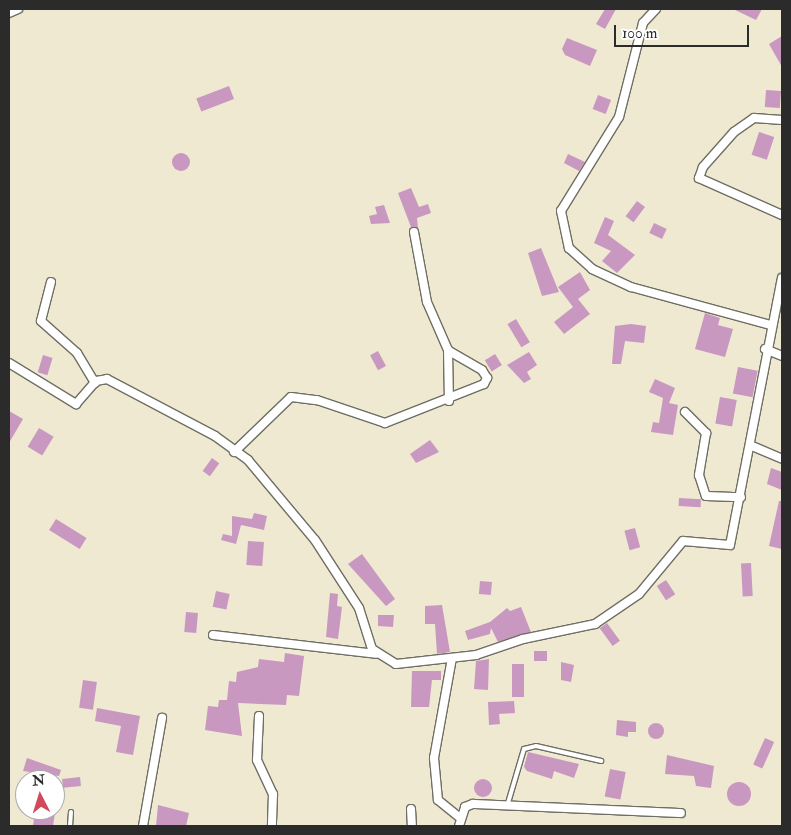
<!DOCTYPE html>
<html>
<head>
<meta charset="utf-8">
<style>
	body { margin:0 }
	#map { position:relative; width:791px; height:835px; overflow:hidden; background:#eee9d0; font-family:"IM FELL Double Pica",serif }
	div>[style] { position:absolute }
	.building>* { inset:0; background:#c998c1; transform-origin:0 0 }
	.round { border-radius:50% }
	.roads { filter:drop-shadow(1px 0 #6f6e65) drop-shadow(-1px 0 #6f6e65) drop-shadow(0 1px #6f6e65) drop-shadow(0 -1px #6f6e65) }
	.lane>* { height:4px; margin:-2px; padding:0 2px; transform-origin:2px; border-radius:2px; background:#fff }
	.street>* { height:8px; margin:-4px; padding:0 4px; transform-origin:4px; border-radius:4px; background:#fff }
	span { translate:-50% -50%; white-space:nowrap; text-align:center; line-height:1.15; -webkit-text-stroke:4px #fff; paint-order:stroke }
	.frame { position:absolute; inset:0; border:10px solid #2b2b2b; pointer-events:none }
	.north { position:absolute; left:15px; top:770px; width:50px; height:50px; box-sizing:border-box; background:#fff; border:1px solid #aaa; border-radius:50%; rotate:355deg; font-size:14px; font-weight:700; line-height:20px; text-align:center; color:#2b2b2b }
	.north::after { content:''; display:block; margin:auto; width:18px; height:22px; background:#d1495b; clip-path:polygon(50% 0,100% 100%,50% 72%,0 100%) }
	.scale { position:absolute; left:614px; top:25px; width:135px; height:22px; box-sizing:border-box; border:2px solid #2b2b2b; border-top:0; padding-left:6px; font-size:15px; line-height:18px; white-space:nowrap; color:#2b2b2b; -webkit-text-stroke:4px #fff; paint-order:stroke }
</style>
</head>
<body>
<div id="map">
	<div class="building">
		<i style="clip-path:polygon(605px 9px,616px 9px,605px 29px,596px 24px)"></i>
		<i style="clip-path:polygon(733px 9px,762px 9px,756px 20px)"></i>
		<i style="clip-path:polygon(782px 36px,782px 67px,769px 44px)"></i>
		<i style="clip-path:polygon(567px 38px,597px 50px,590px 66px,565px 55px,562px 49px)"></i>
		<i style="left:229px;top:86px;width:14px;height:35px;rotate:69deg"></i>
		<i style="left:766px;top:90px;width:15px;height:17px;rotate:4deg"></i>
		<i style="left:598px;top:95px;width:14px;height:15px;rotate:21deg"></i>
		<i style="left:759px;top:132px;width:16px;height:24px;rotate:18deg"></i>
		<i class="round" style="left:172px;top:153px;width:18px;height:18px"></i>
		<i style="clip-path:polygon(568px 154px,585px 162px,579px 171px,564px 163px)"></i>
		<i style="clip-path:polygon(411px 188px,419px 207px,428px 204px,431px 213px,417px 218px,418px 228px,411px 227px,398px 193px)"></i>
		<i style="left:637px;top:201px;width:10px;height:19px;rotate:37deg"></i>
		<i style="clip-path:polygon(384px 205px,390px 223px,371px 224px,369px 216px,377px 214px,375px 207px)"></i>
		<i style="clip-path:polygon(605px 217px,614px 221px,608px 235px,635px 255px,617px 273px,602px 261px,611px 251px,594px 243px)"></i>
		<i style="left:654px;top:223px;width:14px;height:11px;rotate:25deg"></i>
		<i style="clip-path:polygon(541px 248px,559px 292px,542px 296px,528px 253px)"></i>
		<i style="clip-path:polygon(580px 272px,590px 290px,578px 299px,590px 314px,564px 334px,554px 322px,573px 307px,558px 287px)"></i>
		<i style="clip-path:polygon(705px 313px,720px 318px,718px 325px,733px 329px,725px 357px,695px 349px)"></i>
		<i style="left:516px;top:319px;width:27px;height:10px;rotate:59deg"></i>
		<i style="clip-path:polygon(631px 324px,646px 326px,644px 343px,625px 341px,621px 364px,612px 364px,615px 326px)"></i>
		<i style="left:378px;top:351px;width:17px;height:9px;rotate:62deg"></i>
		<i style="clip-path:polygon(529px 352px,537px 365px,527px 372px,531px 379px,524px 383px,507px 365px)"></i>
		<i style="left:495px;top:354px;width:13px;height:12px;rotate:58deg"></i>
		<i style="left:43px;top:355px;width:10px;height:18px;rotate:17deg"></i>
		<i style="left:738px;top:367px;width:20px;height:27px;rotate:11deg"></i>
		<i style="clip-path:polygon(655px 379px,675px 388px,669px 403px,678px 405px,673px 435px,651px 432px,653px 422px,659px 423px,663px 398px,649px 392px)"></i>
		<i style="left:720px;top:397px;width:17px;height:27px;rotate:10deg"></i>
		<i style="clip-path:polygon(9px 411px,23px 419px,9px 443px)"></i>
		<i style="left:39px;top:428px;width:17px;height:22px;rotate:31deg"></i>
		<i style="clip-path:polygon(430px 440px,439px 452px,416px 463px,410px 454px)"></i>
		<i style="left:212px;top:458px;width:9px;height:16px;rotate:36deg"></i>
		<i style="clip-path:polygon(771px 468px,782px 472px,782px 490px,767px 484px)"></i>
		<i style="left:679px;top:498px;width:22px;height:8px;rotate:3deg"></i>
		<i style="clip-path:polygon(779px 501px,782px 501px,782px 549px,769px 546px)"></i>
		<i style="clip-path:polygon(254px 513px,267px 516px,264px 530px,241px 525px,236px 544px,221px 540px,223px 534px,232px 536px,232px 516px,252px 519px)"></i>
		<i style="left:56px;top:519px;width:36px;height:13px;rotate:32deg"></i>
		<i style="left:635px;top:528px;width:20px;height:11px;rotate:75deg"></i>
		<i style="left:248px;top:541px;width:16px;height:24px;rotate:4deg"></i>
		<i style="clip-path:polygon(362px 554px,395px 599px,386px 606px,348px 564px)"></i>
		<i style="left:751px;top:563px;width:33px;height:10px;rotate:87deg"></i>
		<i style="left:666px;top:580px;width:17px;height:11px;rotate:57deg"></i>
		<i style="left:480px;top:581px;width:12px;height:13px;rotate:5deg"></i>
		<i style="left:216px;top:591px;width:14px;height:16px;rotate:12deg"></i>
		<i style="clip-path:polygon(330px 593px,338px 594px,337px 606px,342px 607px,338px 639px,326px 637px)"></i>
		<i style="clip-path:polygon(442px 605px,450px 652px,437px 654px,435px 624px,425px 624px,425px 606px)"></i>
		<i style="clip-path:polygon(521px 607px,531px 632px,498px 642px,491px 628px,490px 634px,468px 640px,465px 631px,490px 622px,507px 608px,510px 611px)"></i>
		<i style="left:186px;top:612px;width:12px;height:20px;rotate:5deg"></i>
		<i style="clip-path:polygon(378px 615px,394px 615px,393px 627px,378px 626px)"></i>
		<i style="left:607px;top:623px;width:22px;height:9px;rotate:54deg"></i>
		<i style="left:534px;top:651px;width:13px;height:10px"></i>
		<i style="clip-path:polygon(285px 653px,304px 656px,299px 696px,287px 695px,286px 705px,238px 703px,242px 736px,205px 730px,208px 706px,218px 707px,219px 700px,227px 700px,229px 681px,236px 682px,237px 672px,258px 667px,259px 659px,284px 662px)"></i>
		<i style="clip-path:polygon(489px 659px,488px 690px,474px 689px,476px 661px)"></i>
		<i style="clip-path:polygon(561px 662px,574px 665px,571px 682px,561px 680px)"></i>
		<i style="left:512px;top:664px;width:12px;height:33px"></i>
		<i style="clip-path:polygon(412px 671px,441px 671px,441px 680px,432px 680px,429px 707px,411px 707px)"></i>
		<i style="left:83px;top:680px;width:14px;height:28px;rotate:8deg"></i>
		<i style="clip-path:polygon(514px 701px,515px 713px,499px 714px,500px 724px,489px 725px,488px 702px)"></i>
		<i style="clip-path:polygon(97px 708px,140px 716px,133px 755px,116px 752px,121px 726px,95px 721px)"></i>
		<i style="clip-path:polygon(617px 720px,636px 722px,636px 732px,628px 732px,628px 737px,616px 735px)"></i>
		<i class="round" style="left:648px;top:723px;width:16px;height:16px"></i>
		<i style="left:765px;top:738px;width:10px;height:29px;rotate:24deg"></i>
		<i style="clip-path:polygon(528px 752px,579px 764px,574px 778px,554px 771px,552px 779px,527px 771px,524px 767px)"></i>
		<i style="clip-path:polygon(667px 755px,714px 766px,711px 788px,696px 786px,694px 776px,665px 774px)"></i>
		<i style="clip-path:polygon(27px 758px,61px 770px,59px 776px,23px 771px)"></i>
		<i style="left:610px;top:769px;width:16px;height:28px;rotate:11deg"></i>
		<i style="left:80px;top:777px;width:9px;height:18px;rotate:84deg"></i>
		<i class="round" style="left:474px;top:779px;width:18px;height:18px"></i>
		<i class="round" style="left:727px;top:782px;width:24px;height:24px"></i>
		<i style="clip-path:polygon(158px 805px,189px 813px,186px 826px,156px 826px)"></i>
		<i style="clip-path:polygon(35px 811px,55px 813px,53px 826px,33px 826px)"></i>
	</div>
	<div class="roads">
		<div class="lane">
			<i style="left:508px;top:803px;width:56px;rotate:-73.5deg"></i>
			<i style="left:524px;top:749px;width:12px;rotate:-14deg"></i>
			<i style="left:536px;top:746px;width:67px;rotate:13deg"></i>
			<i style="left:70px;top:826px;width:14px;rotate:-86deg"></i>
		</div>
		<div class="street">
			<i style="left:656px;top:9px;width:19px;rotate:133deg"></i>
			<i style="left:643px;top:23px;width:97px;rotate:104.3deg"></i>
			<i style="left:619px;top:117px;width:110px;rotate:121.7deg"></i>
			<i style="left:561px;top:211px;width:38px;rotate:78deg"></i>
			<i style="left:569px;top:248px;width:31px;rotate:42deg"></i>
			<i style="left:592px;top:269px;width:43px;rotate:24.8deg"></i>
			<i style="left:631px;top:287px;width:145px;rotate:15.2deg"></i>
			<i style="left:9px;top:13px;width:10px;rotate:-24deg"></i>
			<i style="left:782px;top:120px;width:28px;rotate:-176deg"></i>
			<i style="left:754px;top:118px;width:24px;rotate:145deg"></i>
			<i style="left:734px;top:132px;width:47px;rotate:131.5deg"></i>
			<i style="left:703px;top:167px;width:12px;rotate:110deg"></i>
			<i style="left:699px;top:178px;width:91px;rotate:24deg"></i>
			<i style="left:414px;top:232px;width:71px;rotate:79.5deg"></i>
			<i style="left:427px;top:302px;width:52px;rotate:66.4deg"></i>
			<i style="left:448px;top:350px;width:51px;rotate:88.9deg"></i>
			<i style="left:51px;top:282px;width:40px;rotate:104.4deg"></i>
			<i style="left:41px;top:321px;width:48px;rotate:41.6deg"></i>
			<i style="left:77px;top:353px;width:35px;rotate:59deg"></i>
			<i style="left:765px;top:349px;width:18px;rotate:22deg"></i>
			<i style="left:9px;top:363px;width:79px;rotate:31.5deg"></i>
			<i style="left:76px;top:404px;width:30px;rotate:-49deg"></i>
			<i style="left:96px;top:381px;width:11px;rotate:-10deg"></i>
			<i style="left:107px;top:379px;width:122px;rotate:27.8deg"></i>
			<i style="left:215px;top:436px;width:41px;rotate:36deg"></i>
			<i style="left:248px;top:460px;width:104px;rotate:50.1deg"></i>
			<i style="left:315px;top:540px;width:81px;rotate:57.1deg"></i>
			<i style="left:359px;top:608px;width:43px;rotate:72.4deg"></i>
			<i style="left:372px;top:649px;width:28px;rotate:32deg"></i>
			<i style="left:396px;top:664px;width:81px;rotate:-6.4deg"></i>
			<i style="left:476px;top:655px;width:50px;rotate:-18.8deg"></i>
			<i style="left:523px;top:639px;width:74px;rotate:-11.8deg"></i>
			<i style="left:595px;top:624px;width:53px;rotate:-34.3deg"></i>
			<i style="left:639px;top:594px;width:69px;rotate:-50.3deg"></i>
			<i style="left:683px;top:541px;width:47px;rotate:4.9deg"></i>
			<i style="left:730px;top:545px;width:272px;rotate:-79deg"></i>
			<i style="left:685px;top:412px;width:30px;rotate:45deg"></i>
			<i style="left:706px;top:433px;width:43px;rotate:99.5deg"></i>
			<i style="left:699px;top:475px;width:22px;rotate:72deg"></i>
			<i style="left:706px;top:496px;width:35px;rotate:2deg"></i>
			<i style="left:752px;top:446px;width:33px;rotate:23deg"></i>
			<i style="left:234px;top:452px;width:79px;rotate:-44deg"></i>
			<i style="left:291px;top:397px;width:26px;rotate:7deg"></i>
			<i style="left:317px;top:400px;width:72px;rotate:18.7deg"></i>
			<i style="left:385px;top:423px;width:106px;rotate:-21.5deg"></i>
			<i style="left:484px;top:384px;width:7px;rotate:-63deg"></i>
			<i style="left:487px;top:378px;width:9px;rotate:-122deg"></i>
			<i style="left:482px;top:370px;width:39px;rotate:-150deg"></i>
			<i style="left:213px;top:635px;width:164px;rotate:6.6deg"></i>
			<i style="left:452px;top:658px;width:102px;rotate:100.2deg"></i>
			<i style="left:434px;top:758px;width:42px;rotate:84.6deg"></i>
			<i style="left:438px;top:800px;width:27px;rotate:39deg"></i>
			<i style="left:259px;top:716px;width:44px;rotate:92.6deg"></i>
			<i style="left:257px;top:760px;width:38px;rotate:65deg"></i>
			<i style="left:273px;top:794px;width:32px;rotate:92deg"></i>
			<i style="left:411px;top:809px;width:17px;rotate:87deg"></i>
			<i style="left:143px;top:826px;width:110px;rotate:-80deg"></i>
			<i style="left:459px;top:826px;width:20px;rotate:-72deg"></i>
			<i style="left:465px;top:807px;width:9px;rotate:-21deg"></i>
			<i style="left:473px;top:804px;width:208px;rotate:2.5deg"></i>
		</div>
	</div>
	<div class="frame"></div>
	<div class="north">N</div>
	<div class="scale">100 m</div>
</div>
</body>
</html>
